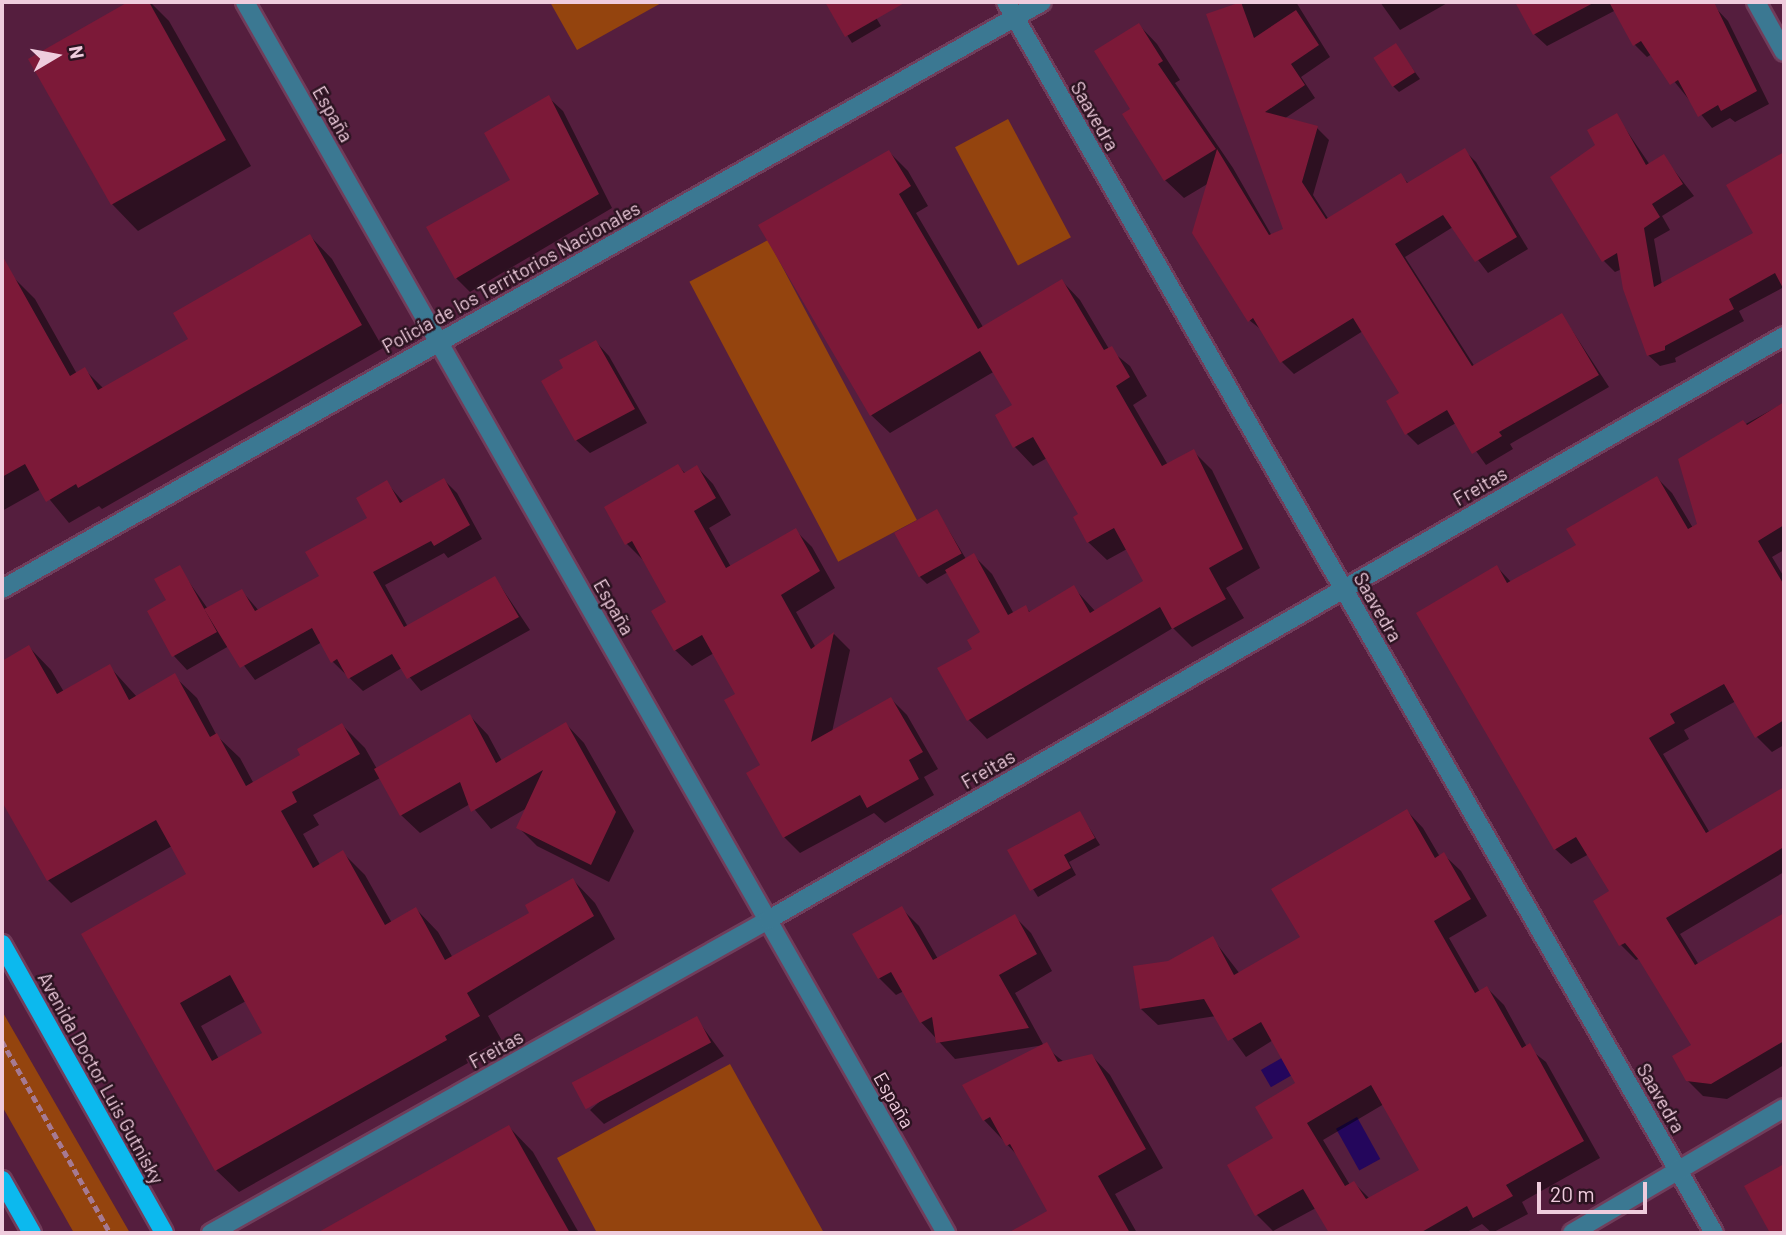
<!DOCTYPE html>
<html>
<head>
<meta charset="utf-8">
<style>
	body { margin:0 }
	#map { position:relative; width:1786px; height:1235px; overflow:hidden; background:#551e3e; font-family:Barlow,sans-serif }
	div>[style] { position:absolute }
	.green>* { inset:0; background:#94440e; transform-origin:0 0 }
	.water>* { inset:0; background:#24065c; transform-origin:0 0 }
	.shadow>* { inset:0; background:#0007 }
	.building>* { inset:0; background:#7c1938; transform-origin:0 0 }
	.path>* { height:4.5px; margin-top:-2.25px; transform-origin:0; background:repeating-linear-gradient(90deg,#a67a92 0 7px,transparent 0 10.5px) }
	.roads { filter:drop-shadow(2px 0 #713d5b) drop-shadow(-2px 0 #713d5b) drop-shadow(0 2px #713d5b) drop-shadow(0 -2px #713d5b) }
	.minor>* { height:18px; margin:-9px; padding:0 9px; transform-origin:9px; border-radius:9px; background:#3b7892 }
	.major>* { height:18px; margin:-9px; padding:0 9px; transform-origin:9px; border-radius:9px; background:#0cb9ee }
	span { translate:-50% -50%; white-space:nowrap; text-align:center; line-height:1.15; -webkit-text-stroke:5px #2c1321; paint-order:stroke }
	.street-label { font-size:19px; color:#efccdd }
	.frame { position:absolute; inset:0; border:4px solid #efccdd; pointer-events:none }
	.north { position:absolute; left:21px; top:21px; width:70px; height:70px; -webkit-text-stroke:5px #2c1321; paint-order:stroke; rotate:80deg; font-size:19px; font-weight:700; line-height:28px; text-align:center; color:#efccdd }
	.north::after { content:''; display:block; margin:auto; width:24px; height:32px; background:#efccdd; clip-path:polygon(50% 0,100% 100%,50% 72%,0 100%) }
	.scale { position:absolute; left:1537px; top:1182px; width:110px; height:32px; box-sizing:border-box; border:4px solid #efccdd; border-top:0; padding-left:9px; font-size:21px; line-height:24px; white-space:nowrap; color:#efccdd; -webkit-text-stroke:5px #2c1321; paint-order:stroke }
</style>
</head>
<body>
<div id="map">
	<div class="green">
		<i style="clip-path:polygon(550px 2px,663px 2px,577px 50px)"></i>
		<i style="left:1008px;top:119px;width:134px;height:60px;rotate:62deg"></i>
		<i style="left:768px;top:240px;width:317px;height:89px;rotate:62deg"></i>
		<i style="clip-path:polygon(2px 1011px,130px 1233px,74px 1233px,2px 1106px)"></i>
		<i style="clip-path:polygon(730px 1064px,824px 1233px,597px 1233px,557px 1158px)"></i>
	</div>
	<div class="water">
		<i style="left:1299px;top:1048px;width:20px;height:44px;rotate:60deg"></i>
		<i style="left:1357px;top:1117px;width:48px;height:24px;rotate:61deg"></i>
	</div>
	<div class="shadow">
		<i style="clip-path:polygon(131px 2px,150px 2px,169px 21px,251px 166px,138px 231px,112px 204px,30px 59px)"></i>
		<i style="clip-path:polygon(867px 2px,881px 26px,852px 43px,827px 3px)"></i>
		<i style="clip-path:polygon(1246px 2px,1296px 2px,1330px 57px,1301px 77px,1315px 98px,1284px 119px,1317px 128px,1329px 140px,1313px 195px,1329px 220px,1401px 176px,1409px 184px,1465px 151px,1476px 162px,1528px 249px,1488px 273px,1453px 227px,1405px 257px,1475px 367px,1562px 315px,1609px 387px,1510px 444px,1513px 449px,1486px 465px,1456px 423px,1418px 445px,1406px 433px,1402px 394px,1363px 331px,1294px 374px,1282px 362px,1263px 331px,1249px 320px,1209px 183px,1184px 198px,1165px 180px,1133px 109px,1139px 25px,1157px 44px,1180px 80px,1175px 83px,1233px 168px,1272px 236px,1285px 230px,1209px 15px)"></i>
		<i style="clip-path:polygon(1380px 2px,1449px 2px,1400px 30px)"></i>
		<i style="clip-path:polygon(1517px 2px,1710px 2px,1728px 21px,1769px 104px,1735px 122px,1730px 118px,1712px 128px,1652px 54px,1647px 57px,1635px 45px,1616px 10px,1547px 46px,1534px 34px)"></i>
		<i style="clip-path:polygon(1396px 46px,1420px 79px,1399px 92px,1393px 86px)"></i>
		<i style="clip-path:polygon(549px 98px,563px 111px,612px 208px,470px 292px,456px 278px,512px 181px)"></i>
		<i style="clip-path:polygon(1616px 115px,1650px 165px,1663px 156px,1694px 196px,1662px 216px,1670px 230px,1654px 239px,1662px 285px,1755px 233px,1729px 185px,1784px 154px,1784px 287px,1739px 311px,1744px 321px,1675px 358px,1676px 362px,1660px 366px,1648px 355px,1622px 269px,1615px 272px,1604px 261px,1597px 145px)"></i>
		<i style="clip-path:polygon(889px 152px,908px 171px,928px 206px,916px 213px,983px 327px,1062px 281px,1080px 300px,1109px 349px,1130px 366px,1147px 396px,1133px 405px,1168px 465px,1193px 451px,1212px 470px,1260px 568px,1226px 588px,1244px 618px,1192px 647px,1173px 628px,987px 739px,969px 720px,974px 650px,982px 633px,948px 572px,927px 584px,920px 577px,937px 511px,966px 559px,973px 555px,992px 574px,1014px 614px,1025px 607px,1031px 613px,1073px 587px,1096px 612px,1146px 582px,1127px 549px,1107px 560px,1088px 542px,1081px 515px,1047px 458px,1033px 466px,1015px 447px,997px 416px,1015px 405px,995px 371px,890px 433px,871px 415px)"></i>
		<i style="clip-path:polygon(310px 236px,332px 259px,383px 348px,102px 509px,99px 506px,69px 523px,41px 489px,2px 511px,2px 283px,13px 277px,35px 299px,77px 374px,85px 370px,104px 389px,190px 340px)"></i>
		<i style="clip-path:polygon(596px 342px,609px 356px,647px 423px,590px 453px,576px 440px,565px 368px)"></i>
		<i style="clip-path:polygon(1784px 403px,1784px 550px,1772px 557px,1784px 577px,1784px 745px,1772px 752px,1757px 737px,1736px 701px,1684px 730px,1689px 739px,1663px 754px,1710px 833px,1784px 789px,1784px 872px,1680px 934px,1699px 965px,1784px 915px,1784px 1065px,1727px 1099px,1703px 1096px,1687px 1080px,1694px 1046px,1640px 958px,1636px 960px,1621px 945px,1611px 892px,1589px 854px,1571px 864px,1555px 849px,1497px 567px,1512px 583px,1578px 546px,1657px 478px,1672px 493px,1693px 528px,1699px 525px,1680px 460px)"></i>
		<i style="clip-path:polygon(678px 466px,686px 474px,697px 467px,713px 484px,731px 515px,709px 528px,731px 567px,796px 531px,812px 547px,835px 588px,796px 612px,816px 648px,834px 634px,850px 650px,832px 732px,891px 699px,907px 715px,938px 769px,924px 777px,934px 795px,885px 823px,874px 813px,800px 853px,784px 837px,737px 694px,714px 653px,692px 666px,675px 650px,668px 603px,643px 560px,626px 543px)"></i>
		<i style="clip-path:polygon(444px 480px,457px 493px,482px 539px,448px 558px,444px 553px,385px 585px,408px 627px,495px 578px,530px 630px,421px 691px,402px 668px,363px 691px,333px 662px,322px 642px,255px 680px,229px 646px,187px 670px,174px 656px,149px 612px,168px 600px,179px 568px,208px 609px,242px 591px,259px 611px,321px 577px,369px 518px,387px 483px,404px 503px)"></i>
		<i style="clip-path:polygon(evenodd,29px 647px,51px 670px,64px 692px,109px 666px,137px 697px,174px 676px,197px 698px,217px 736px,240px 758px,254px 784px,303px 756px,342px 725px,365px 748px,377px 769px,470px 716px,488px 735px,502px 761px,566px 724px,584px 743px,634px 831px,609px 882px,537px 846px,518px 827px,527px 808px,491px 829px,470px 804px,420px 833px,401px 815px,380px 778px,313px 815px,319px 825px,303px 834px,320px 865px,343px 853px,365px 875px,392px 923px,416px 909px,438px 932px,453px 958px,532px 913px,573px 880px,595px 903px,615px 939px,488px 1016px,501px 1039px,466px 1059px,468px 1063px,239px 1192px,216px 1170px,83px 934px,188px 875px,172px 846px,71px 903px,48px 880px,2px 801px,2px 663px,29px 647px,246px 1001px,264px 1033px,219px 1059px,201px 1026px,246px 1001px)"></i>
		<i style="clip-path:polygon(evenodd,1407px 811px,1423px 828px,1440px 857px,1444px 855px,1461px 871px,1487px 916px,1449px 938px,1480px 992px,1487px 988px,1504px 1005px,1527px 1047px,1546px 1062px,1600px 1158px,1522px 1202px,1528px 1214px,1492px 1233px,1482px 1224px,1465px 1233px,1331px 1233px,1316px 1208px,1273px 1231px,1256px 1214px,1276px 1138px,1297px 1083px,1273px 1040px,1246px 1057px,1216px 1016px,1158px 1025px,1141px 1009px,1168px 962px,1213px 939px,1240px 974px,1302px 938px,1407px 811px,1384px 1104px,1421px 1170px,1370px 1199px,1354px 1183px,1350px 1185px,1323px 1140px,1384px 1104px)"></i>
		<i style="clip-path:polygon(1080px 813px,1100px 845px,1069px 862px,1076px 875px,1038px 897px,1009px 851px)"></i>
		<i style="clip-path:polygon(902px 909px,919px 926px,938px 959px,1014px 916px,1031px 933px,1052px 971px,1015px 993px,1044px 1046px,1064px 1062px,1092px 1056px,1110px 1075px,1163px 1168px,1115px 1194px,1137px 1233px,1012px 1233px,1050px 1212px,1019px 1157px,984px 1120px,1044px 1045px,955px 1059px,921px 1022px,904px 991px,896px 995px,879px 978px)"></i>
		<i style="clip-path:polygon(696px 1018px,724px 1056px,604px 1124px,590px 1110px)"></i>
		<i style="clip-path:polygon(509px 1127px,533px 1152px,579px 1233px,346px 1233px,340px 1222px)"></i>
	</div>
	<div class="building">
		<i style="clip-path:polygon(128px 2px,149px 2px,226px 140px,111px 205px,28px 59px)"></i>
		<i style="clip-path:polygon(825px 2px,906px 2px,845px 37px)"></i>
		<i style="clip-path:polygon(1241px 2px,1254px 38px,1296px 10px,1319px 45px,1291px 64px,1305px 85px,1265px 112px,1318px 126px,1302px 182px,1326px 219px,1401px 173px,1407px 183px,1465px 148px,1517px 237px,1475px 262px,1443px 215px,1395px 244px,1472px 366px,1562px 313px,1599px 375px,1499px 432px,1502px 436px,1472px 454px,1447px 410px,1405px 435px,1386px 401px,1399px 393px,1353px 318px,1280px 363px,1253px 318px,1248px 322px,1192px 233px,1217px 149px,1269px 235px,1283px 229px,1206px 14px)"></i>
		<i style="clip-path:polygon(1515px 2px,1595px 2px,1533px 35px)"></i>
		<i style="clip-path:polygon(1609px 2px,1714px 2px,1757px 91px,1721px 111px,1718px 105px,1698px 117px,1678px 80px,1670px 85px,1641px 41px,1633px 46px)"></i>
		<i style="clip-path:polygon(1139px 23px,1163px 61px,1158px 64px,1216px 149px,1164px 181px,1122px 114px,1130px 109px,1094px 51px)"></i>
		<i style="left:1396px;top:43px;width:35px;height:27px;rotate:57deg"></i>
		<i style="clip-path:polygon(549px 95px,599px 194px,455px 279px,426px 227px,510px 180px,484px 133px)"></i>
		<i style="clip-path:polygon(1617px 113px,1646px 165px,1664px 154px,1683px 184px,1652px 204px,1660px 217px,1644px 228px,1654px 287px,1753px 233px,1726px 185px,1784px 152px,1784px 290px,1775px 273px,1729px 299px,1734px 309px,1665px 346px,1665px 350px,1647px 356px,1623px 289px,1617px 253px,1602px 262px,1550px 177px,1595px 145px,1587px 130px)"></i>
		<i style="clip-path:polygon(889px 150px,911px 186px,899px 194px,978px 329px,1062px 279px,1104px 350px,1112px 346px,1130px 377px,1116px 386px,1162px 466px,1194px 449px,1243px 549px,1209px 568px,1226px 599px,1172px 629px,1160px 607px,967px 721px,937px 668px,972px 649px,967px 640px,980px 632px,945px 570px,974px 553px,1008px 615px,1026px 605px,1029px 612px,1074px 585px,1090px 613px,1143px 581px,1114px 528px,1087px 543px,1073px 517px,1078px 514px,1033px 437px,1013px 448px,995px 415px,1012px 405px,980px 351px,870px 416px,758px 225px)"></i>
		<i style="clip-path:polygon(310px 234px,362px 325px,78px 488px,76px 484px,46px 502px,25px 464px,2px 477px,2px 255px,70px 376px,85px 367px,98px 390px,188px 339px,173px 313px)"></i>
		<i style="clip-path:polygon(596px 340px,635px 409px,575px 441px,541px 381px,563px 368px,559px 360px)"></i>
		<i style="clip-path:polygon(1784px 402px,1784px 525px,1758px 541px,1784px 585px,1784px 720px,1755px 738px,1724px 684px,1670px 714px,1675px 723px,1649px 738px,1706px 833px,1784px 787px,1784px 847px,1666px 918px,1695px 965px,1784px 913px,1784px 1041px,1711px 1084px,1686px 1081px,1672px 1056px,1691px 1045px,1639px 960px,1625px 943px,1619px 946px,1593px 901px,1609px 891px,1576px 837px,1554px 850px,1416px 613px,1497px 565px,1507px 583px,1576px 545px,1566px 529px,1657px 476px,1688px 529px,1697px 524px,1678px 459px,1743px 420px,1747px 425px)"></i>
		<i style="clip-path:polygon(678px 464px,684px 473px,697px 465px,716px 498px,694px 511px,726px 568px,796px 528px,820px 571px,781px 595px,811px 649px,834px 632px,811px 742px,891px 697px,923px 752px,909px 760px,919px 779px,867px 808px,860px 795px,783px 838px,746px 773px,760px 765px,724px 700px,735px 694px,702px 635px,674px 651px,651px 611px,666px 602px,632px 541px,625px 545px,604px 507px)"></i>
		<i style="clip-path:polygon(444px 478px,470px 525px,434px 546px,431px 541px,373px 572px,404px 627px,495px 576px,519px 617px,407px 679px,392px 654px,348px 679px,337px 659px,331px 663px,312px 628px,240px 668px,204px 609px,242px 589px,255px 611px,319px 576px,305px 552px,367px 518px,356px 498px,387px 480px,400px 503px)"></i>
		<i style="left:937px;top:509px;width:51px;height:49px;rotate:61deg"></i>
		<i style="clip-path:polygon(180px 565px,217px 632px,172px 657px,147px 611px,166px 600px,154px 579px)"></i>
		<i style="clip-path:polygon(evenodd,29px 645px,57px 694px,110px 664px,129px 700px,175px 673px,210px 737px,217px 733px,246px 786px,300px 755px,297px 749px,342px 723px,360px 754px,292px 792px,297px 802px,281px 811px,313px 868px,343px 850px,385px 925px,416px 907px,445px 960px,529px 913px,525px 905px,573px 878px,594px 916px,467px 993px,480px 1016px,445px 1036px,447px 1040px,215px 1171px,81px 934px,186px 874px,156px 820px,47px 881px,2px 802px,2px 661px,29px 645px,230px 975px,262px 1033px,212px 1061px,180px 1003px,230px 975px)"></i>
		<i style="clip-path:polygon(470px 714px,496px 763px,566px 722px,616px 812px,591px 865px,516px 828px,543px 770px,471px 812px,460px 782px,400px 816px,374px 769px)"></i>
		<i style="clip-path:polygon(evenodd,1407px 809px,1435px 858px,1444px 852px,1471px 899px,1434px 921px,1475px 993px,1487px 986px,1522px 1048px,1530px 1043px,1584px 1141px,1506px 1185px,1513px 1196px,1473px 1218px,1467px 1206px,1420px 1233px,1329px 1233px,1303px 1189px,1255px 1216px,1227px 1165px,1273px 1138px,1255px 1107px,1295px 1083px,1261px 1022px,1228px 1041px,1204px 999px,1140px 1009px,1133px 966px,1168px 961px,1213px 936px,1234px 975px,1300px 937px,1271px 889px,1407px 809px,1371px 1085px,1419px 1170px,1366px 1199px,1354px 1181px,1345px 1186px,1307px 1123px,1371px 1085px)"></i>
		<i style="clip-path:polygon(1080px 811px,1095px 838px,1064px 855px,1071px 868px,1030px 891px,1007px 850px)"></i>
		<i style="clip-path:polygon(902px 906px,933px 960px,1015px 914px,1037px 954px,999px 975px,1029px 1028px,936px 1043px,932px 1017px,920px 1023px,891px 972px,878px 979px,852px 934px)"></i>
		<i style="left:697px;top:1016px;width:30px;height:142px;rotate:62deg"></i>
		<i style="clip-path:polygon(1047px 1042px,1058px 1062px,1092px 1054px,1146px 1149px,1098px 1176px,1130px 1233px,1008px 1233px,1047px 1211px,1010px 1144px,1006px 1146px,990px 1117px,983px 1121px,962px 1085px)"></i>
		<i style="clip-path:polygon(509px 1125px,570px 1233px,317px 1233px)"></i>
		<i style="clip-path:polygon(1784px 1164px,1784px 1233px,1770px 1233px,1744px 1186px)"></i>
	</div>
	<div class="path">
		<i style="left:2px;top:1041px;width:220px;rotate:60.6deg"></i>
	</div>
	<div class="roads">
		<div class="minor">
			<i style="left:245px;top:2px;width:1417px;rotate:60.34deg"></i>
			<i style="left:1006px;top:2px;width:1420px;rotate:60.09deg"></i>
			<i style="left:1756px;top:2px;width:57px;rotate:60.8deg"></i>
			<i style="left:2px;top:589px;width:1194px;rotate:-29.44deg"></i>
			<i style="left:211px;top:1233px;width:639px;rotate:-29.33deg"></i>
			<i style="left:768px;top:920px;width:1172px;rotate:-29.89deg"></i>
			<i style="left:1572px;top:1233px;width:246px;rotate:-30.5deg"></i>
		</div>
		<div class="major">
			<i style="left:2px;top:944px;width:331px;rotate:60.7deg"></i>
			<i style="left:2px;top:1180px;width:61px;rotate:60.5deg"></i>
		</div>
	</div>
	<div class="street-label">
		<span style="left:333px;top:114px;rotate:60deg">España</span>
		<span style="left:1095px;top:116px;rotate:60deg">Saavedra</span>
		<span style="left:511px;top:277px;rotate:-29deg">Policía de los Territorios Nacionales</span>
		<span style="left:1480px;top:486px;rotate:-30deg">Freitas</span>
		<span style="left:614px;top:607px;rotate:60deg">España</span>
		<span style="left:1378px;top:607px;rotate:60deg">Saavedra</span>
		<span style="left:988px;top:769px;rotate:-30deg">Freitas</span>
		<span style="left:496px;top:1049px;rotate:-29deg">Freitas</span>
		<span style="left:101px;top:1078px;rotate:61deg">Avenida Doctor Luis Gutnisky</span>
		<span style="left:1661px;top:1098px;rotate:60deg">Saavedra</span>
		<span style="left:894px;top:1100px;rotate:60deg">España</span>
	</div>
	<div class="frame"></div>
	<div class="north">N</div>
	<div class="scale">20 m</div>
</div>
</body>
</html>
